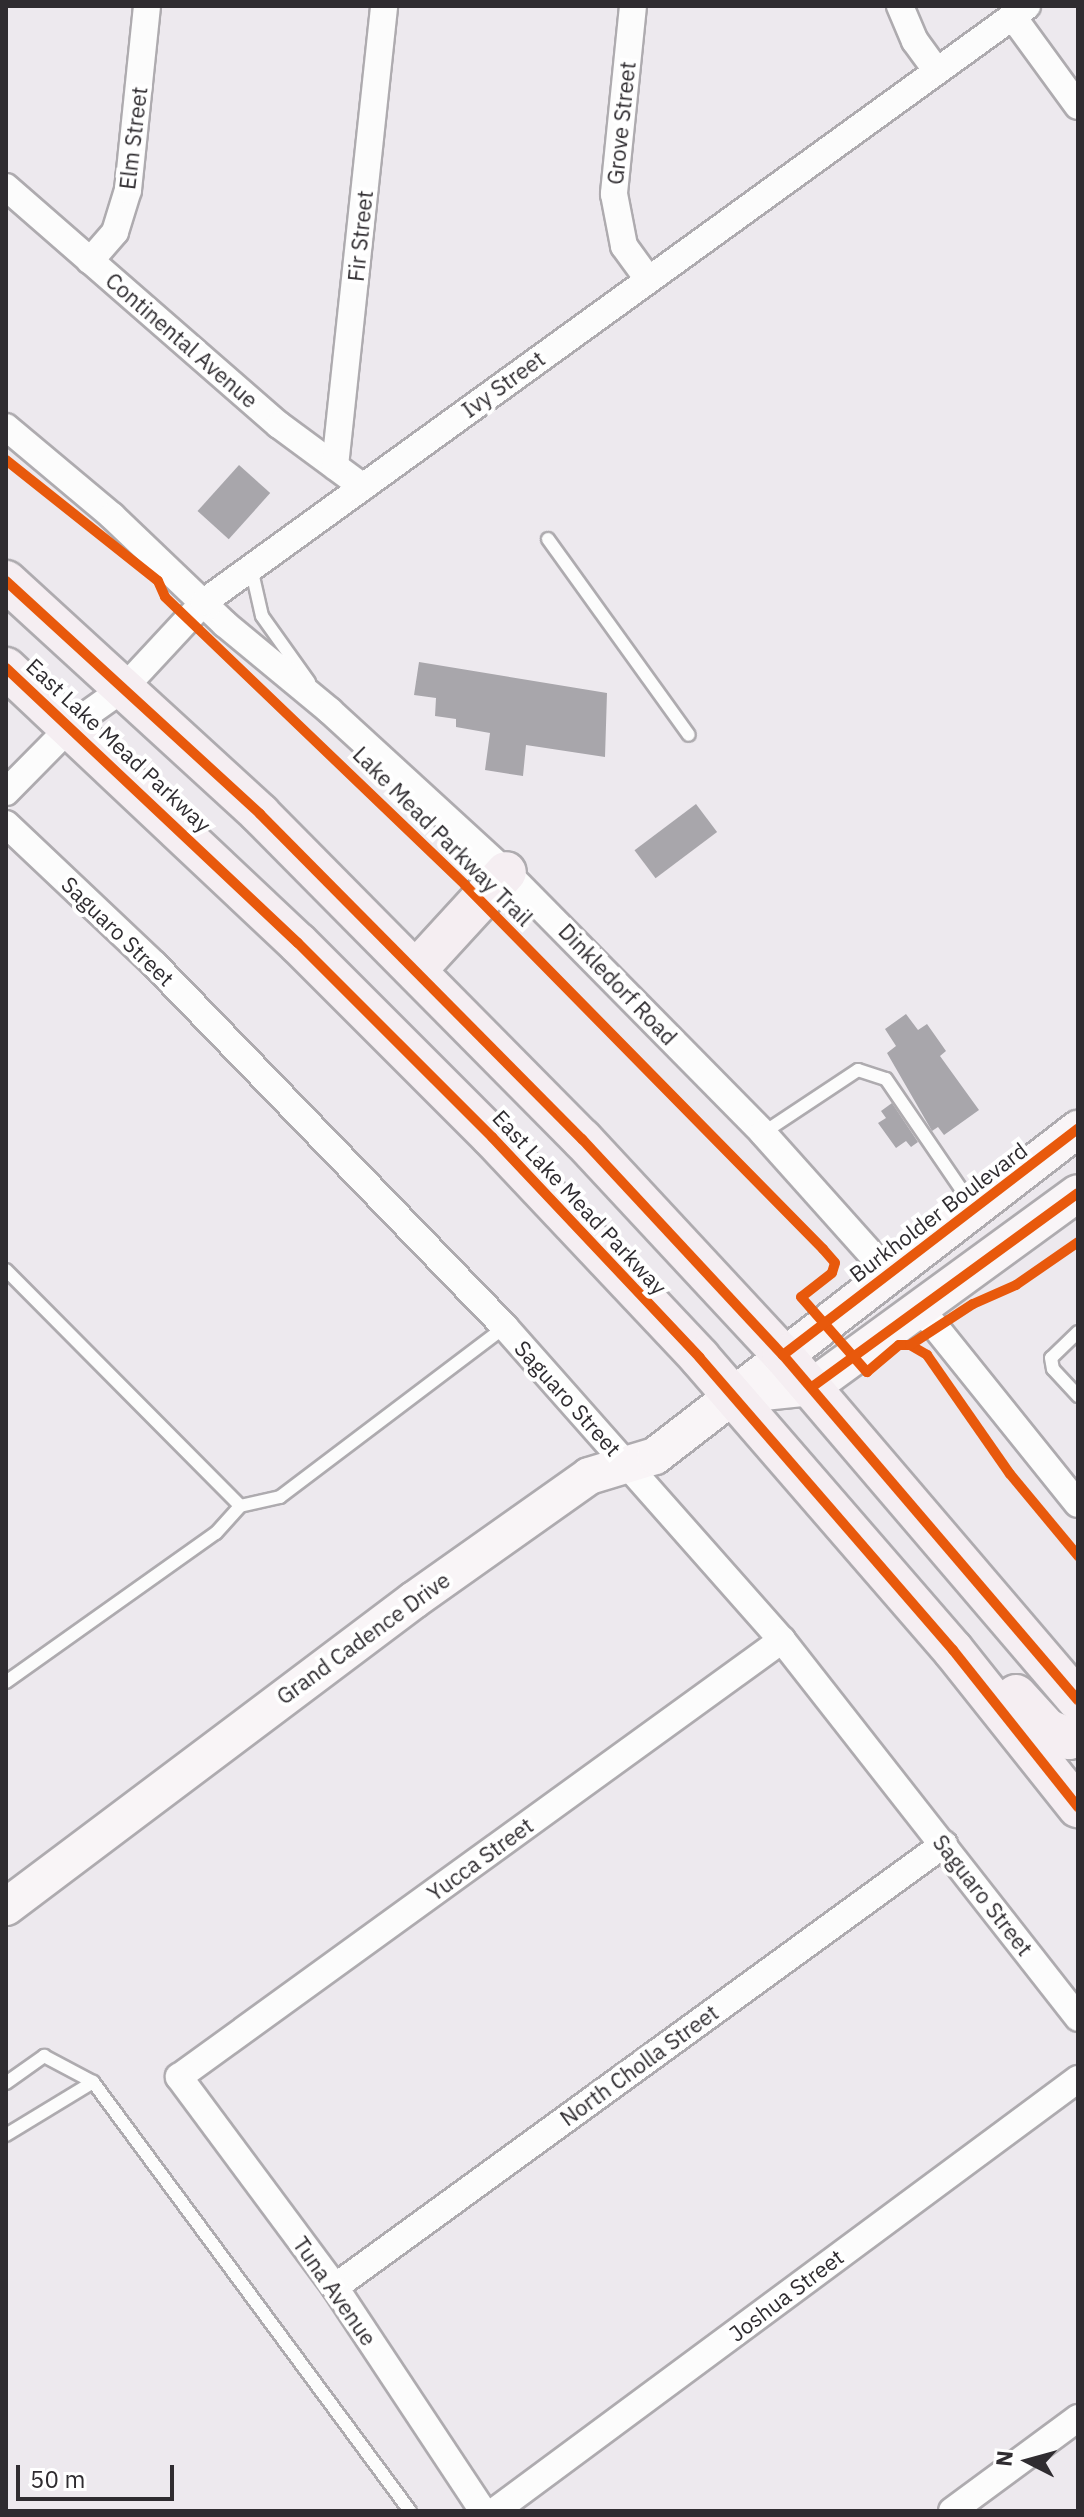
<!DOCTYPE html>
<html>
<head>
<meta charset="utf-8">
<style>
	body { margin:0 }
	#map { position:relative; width:1084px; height:2517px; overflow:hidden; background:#ede9ee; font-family:"IBM Plex Sans",sans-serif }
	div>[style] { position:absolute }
	.building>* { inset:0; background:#a8a6ab; transform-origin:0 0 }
	.roads { filter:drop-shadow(2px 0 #aeabaf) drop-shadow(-2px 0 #aeabaf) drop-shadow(0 2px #aeabaf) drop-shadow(0 -2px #aeabaf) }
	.lane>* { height:12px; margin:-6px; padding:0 6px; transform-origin:6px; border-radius:6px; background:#fcfcfc }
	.street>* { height:26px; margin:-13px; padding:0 13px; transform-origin:13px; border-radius:13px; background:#fcfcfc }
	.secondary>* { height:36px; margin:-18px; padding:0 18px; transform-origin:18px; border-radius:18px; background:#f9f5f7 }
	.primary>* { height:40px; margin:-20px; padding:0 20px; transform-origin:20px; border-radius:20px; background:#f5eef2 }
	.cycleway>* { height:10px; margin:-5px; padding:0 5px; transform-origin:5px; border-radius:5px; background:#e8590c }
	span { translate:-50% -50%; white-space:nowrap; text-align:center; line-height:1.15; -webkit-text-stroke:8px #fff; paint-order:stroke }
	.street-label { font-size:22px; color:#2f2c30 }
	.frame { position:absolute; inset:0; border:8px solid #2f2c30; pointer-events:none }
	.north { position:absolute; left:988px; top:2421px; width:80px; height:80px; -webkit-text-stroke:6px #fff; paint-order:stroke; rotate:276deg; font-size:22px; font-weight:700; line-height:32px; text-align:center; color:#2f2c30 }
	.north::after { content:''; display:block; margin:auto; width:28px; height:36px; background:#2f2c30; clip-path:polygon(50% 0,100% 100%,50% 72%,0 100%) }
	.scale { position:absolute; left:16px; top:2465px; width:158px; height:36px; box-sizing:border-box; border:4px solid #2f2c30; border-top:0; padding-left:10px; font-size:24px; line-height:28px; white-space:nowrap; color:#2f2c30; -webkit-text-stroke:6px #fff; paint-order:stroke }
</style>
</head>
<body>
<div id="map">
	<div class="building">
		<i style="left:239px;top:465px;width:42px;height:62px;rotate:42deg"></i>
		<i style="clip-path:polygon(419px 662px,607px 693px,605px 757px,526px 745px,523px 776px,485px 770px,490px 733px,456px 727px,456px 719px,435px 716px,436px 698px,414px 695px)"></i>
		<i style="left:696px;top:804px;width:35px;height:77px;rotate:53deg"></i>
		<i style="clip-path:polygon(906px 1014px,918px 1030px,927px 1024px,946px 1051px,940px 1056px,979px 1110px,944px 1135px,938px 1127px,932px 1131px,887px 1053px,896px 1046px,885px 1029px)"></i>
		<i style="clip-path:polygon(892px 1103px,918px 1142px,911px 1147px,906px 1141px,896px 1148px,878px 1123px,886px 1118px,881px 1111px)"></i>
	</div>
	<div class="roads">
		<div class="lane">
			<i style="left:548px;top:539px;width:241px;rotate:54.3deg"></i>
			<i style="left:252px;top:572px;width:45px;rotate:77.2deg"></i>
			<i style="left:262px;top:616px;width:81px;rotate:54.5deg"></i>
			<i style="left:763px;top:1133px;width:114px;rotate:-33.6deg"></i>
			<i style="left:858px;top:1070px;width:29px;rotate:18deg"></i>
			<i style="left:886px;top:1079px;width:153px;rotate:55.7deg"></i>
			<i style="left:6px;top:1270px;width:332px;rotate:45.2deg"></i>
			<i style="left:1078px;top:1332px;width:37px;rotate:136deg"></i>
			<i style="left:1051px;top:1358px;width:11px;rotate:80deg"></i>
			<i style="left:1053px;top:1369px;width:37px;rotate:47deg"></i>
			<i style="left:6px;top:1682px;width:257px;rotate:-35.4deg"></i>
			<i style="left:216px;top:1533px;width:36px;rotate:-48deg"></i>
			<i style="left:240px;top:1506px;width:41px;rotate:-12.7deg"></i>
			<i style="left:280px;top:1497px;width:282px;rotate:-37.1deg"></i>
			<i style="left:6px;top:2083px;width:47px;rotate:-35.4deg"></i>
			<i style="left:44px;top:2056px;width:55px;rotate:28deg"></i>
			<i style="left:93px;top:2082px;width:533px;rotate:53.54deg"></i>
			<i style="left:6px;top:2135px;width:102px;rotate:-31.3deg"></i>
		</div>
		<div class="street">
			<i style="left:633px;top:6px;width:189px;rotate:95.8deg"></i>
			<i style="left:614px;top:194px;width:53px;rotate:79.1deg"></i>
			<i style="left:624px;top:246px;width:41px;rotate:54deg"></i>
			<i style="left:900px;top:6px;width:38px;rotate:67deg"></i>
			<i style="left:915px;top:41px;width:37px;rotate:54deg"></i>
			<i style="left:1013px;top:17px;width:110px;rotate:53.9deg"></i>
			<i style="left:6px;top:187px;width:362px;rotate:41.1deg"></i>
			<i style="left:279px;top:425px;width:104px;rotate:36.4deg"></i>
			<i style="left:90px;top:261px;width:38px;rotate:-49deg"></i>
			<i style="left:115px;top:232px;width:44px;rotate:-72.8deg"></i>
			<i style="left:128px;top:190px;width:185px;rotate:-84.1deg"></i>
			<i style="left:6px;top:427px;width:138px;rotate:40deg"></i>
			<i style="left:112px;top:516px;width:156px;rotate:43.7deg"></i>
			<i style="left:225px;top:624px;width:136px;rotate:39.6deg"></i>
			<i style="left:330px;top:711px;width:239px;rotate:42.5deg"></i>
			<i style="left:506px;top:872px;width:366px;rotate:45.4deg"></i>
			<i style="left:763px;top:1133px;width:189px;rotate:48.2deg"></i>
			<i style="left:335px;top:466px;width:463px;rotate:-83.9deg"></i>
			<i style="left:6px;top:792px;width:94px;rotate:-45.4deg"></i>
			<i style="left:72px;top:725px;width:64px;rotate:-35.4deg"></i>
			<i style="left:124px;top:688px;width:117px;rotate:-47.1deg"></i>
			<i style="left:204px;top:602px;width:1016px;rotate:-35.91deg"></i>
			<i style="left:6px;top:824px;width:204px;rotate:43.4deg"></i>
			<i style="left:154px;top:964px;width:505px;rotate:45.96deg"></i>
			<i style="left:505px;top:1327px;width:418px;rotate:48.5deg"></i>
			<i style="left:782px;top:1640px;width:480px;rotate:51.9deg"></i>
			<i style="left:921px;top:1309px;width:250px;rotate:51.2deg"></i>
			<i style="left:335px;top:2287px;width:753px;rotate:-36.03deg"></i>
			<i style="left:483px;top:2511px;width:268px;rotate:-123.5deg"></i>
			<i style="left:335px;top:2287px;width:262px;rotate:-126.6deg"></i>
			<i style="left:179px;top:2077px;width:745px;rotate:-35.93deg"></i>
			<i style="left:495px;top:2511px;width:726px;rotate:-36.54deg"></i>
			<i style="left:952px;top:2511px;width:157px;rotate:-36.4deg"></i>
		</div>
		<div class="secondary">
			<i style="left:734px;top:1395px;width:78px;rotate:-5.9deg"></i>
			<i style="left:812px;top:1387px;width:329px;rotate:-36.1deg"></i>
			<i style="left:6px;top:1907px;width:511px;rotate:-36.96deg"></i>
			<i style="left:414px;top:1600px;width:214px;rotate:-35.3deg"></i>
			<i style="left:589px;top:1476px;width:69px;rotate:-16.9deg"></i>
			<i style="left:655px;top:1456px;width:535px;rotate:-37.71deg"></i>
		</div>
		<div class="primary">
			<i style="left:6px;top:581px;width:345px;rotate:42.5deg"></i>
			<i style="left:260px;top:814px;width:458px;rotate:45.3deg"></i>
			<i style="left:582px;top:1139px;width:295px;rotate:47.1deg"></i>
			<i style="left:783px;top:1355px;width:454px;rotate:49.5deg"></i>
			<i style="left:6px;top:668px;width:401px;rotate:43.3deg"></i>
			<i style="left:298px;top:943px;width:274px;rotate:45deg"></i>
			<i style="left:492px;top:1137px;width:303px;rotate:46.7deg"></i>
			<i style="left:700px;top:1358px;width:386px;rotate:49.1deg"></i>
			<i style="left:953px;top:1650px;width:201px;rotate:51.5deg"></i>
			<i style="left:418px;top:968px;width:130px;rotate:-47.5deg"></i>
			<i style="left:1016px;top:1695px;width:46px;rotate:47.6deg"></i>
			<i style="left:1047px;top:1729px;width:24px;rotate:24deg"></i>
			<i style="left:1069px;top:1739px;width:9px;rotate:-13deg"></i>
		</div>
	</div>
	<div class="cycleway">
		<i style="left:6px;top:460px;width:194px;rotate:38.5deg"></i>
		<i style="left:158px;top:581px;width:17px;rotate:66deg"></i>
		<i style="left:165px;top:597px;width:416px;rotate:43.8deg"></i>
		<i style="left:465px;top:885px;width:511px;rotate:45.48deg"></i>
		<i style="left:823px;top:1249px;width:18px;rotate:49deg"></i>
		<i style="left:835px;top:1263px;width:10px;rotate:107deg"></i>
		<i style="left:832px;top:1273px;width:39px;rotate:142deg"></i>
		<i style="left:801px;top:1297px;width:100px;rotate:48.7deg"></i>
		<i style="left:867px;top:1372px;width:42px;rotate:-40.2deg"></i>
		<i style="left:899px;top:1345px;width:11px"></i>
		<i style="left:910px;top:1345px;width:20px;rotate:30deg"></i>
		<i style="left:927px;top:1355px;width:145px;rotate:55.1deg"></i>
		<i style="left:1010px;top:1474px;width:107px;rotate:50.3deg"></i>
		<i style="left:6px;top:581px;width:345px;rotate:42.5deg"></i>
		<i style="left:260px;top:814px;width:458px;rotate:45.3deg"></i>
		<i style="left:582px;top:1139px;width:295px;rotate:47.1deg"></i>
		<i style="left:783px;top:1355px;width:454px;rotate:49.5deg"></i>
		<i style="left:6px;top:668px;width:401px;rotate:43.3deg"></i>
		<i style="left:298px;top:943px;width:274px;rotate:45deg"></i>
		<i style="left:492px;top:1137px;width:303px;rotate:46.7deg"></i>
		<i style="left:700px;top:1358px;width:386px;rotate:49.1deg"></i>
		<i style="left:953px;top:1650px;width:201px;rotate:51.5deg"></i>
		<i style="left:910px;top:1345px;width:75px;rotate:-33.1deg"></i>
		<i style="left:973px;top:1304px;width:47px;rotate:-23.8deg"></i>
		<i style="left:1016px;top:1285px;width:75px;rotate:-34.7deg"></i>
		<i style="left:783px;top:1355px;width:372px;rotate:-37.5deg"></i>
		<i style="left:812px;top:1387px;width:329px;rotate:-36.1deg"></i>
	</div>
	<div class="street-label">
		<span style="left:621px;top:123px;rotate:-84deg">Grove Street</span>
		<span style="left:133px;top:138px;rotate:-83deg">Elm Street</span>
		<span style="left:360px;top:236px;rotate:-84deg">Fir Street</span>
		<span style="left:182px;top:340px;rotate:41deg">Continental Avenue</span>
		<span style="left:503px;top:384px;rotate:-36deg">Ivy Street</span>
		<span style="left:119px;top:745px;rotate:43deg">East Lake Mead Parkway</span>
		<span style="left:443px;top:836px;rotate:45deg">Lake Mead Parkway Trail</span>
		<span style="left:118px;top:931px;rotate:44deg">Saguaro Street</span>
		<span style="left:618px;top:984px;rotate:46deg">Dinkledorf Road</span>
		<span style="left:580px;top:1202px;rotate:47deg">East Lake Mead Parkway</span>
		<span style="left:938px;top:1212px;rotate:-37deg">Burkholder Boulevard</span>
		<span style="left:568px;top:1398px;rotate:48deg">Saguaro Street</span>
		<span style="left:363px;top:1638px;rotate:-36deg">Grand Cadence Drive</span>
		<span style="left:480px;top:1859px;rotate:-36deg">Yucca Street</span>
		<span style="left:983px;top:1895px;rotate:52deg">Saguaro Street</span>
		<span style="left:639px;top:2065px;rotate:-36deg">North Cholla Street</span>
		<span style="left:335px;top:2291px;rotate:55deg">Tuna Avenue</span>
		<span style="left:786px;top:2295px;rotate:-37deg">Joshua Street</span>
	</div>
	<div class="frame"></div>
	<div class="north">N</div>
	<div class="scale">50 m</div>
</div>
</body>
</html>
